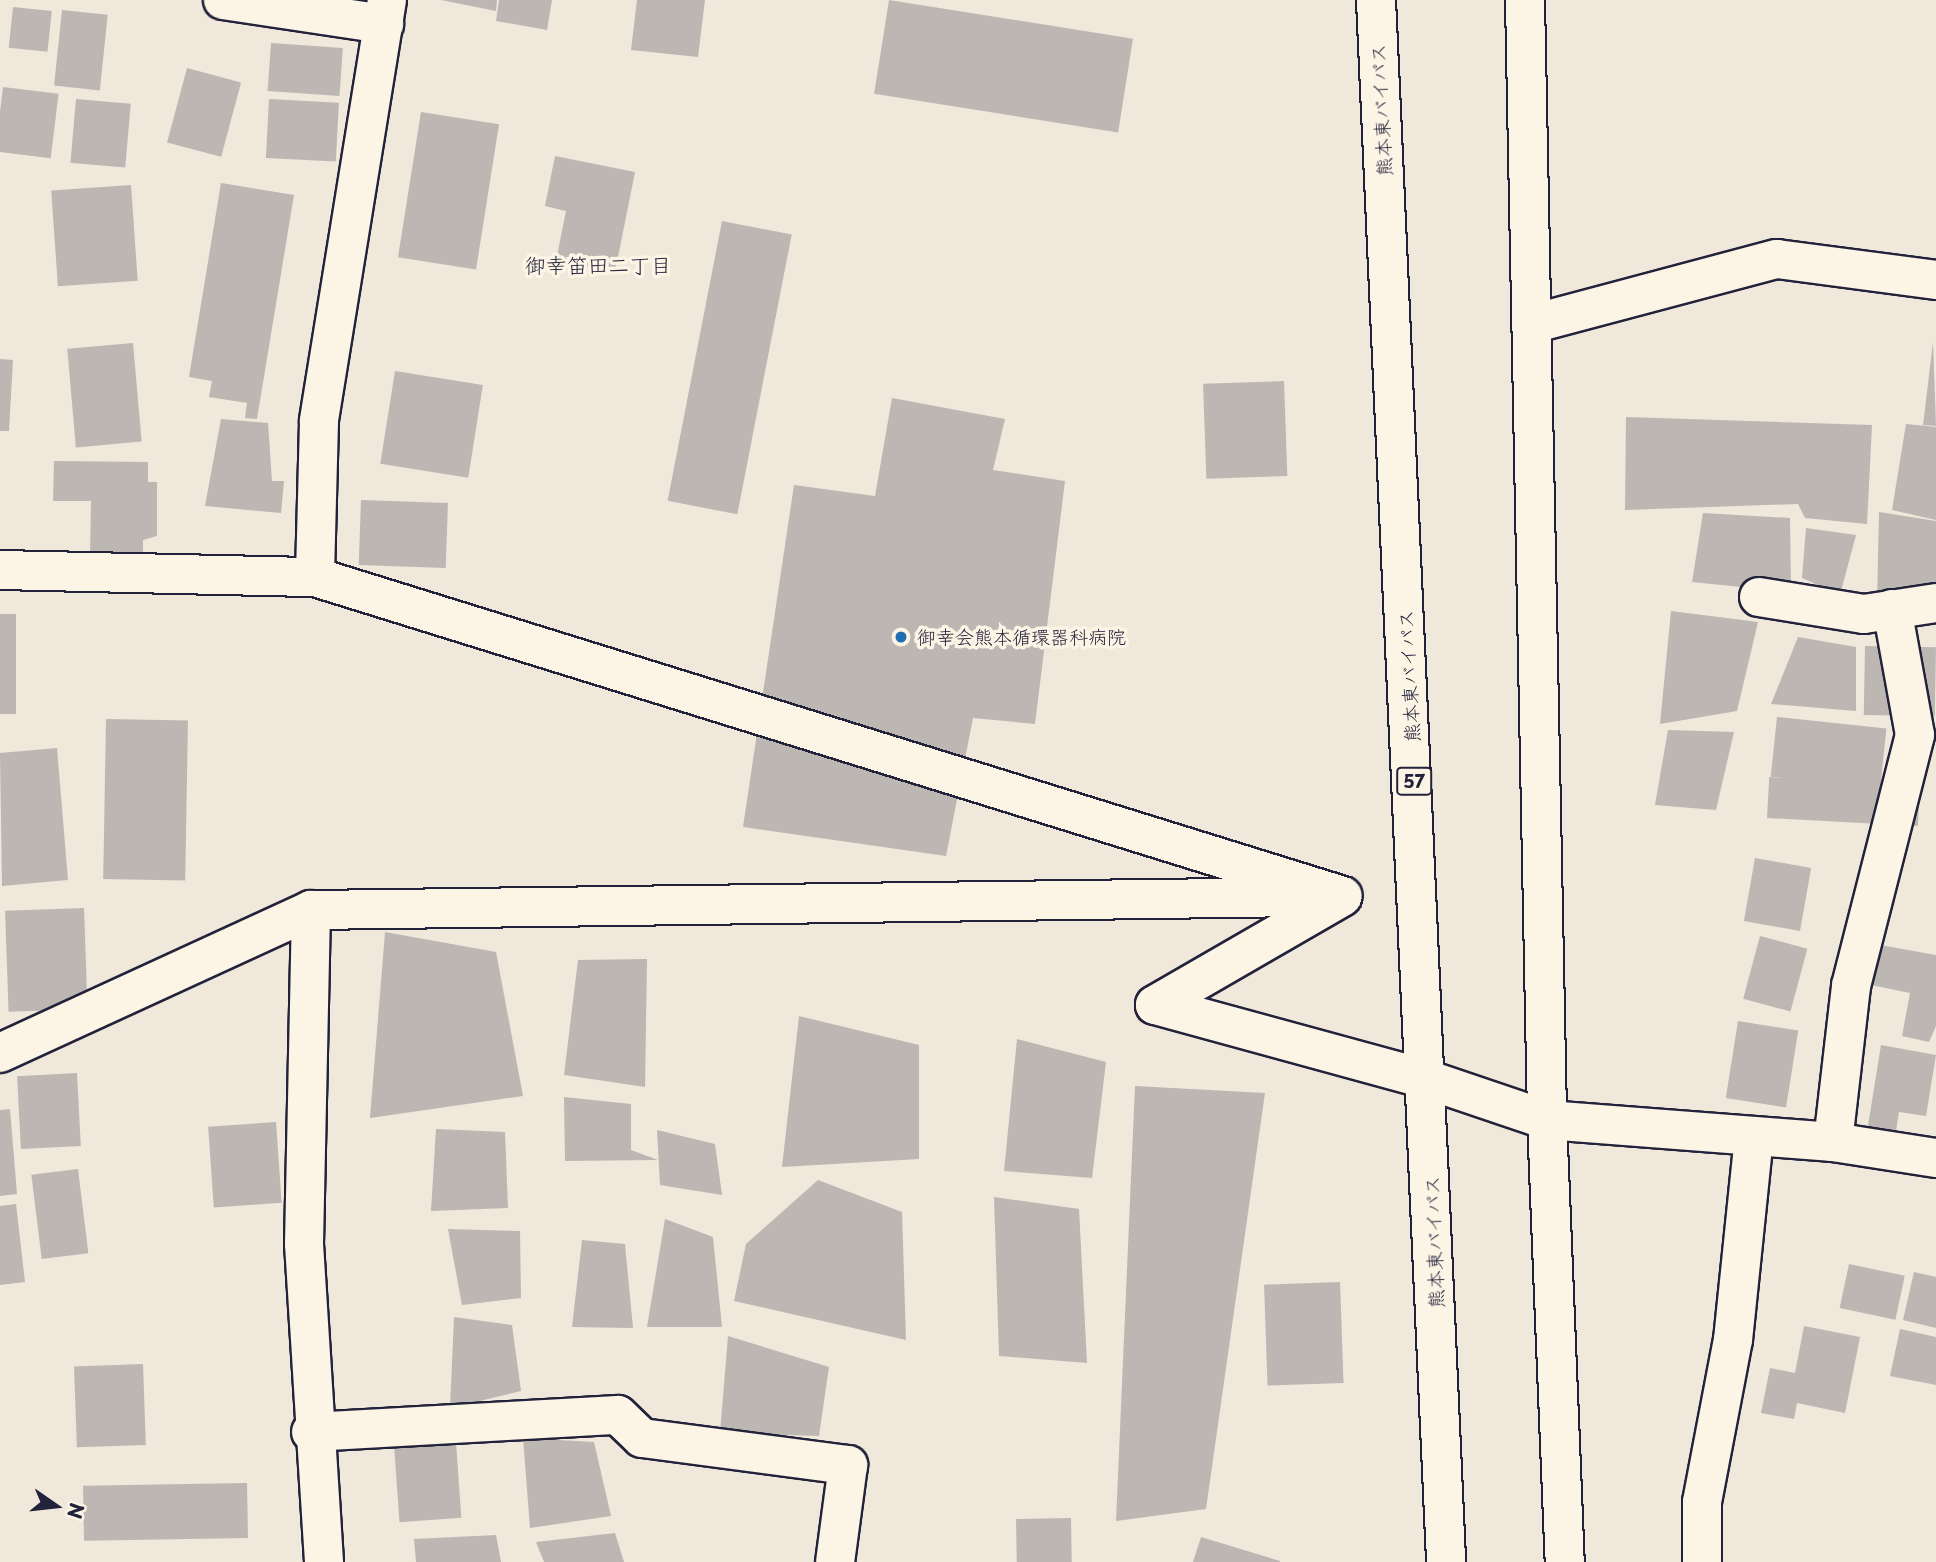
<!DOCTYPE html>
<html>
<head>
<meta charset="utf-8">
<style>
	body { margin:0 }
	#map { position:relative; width:1936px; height:1562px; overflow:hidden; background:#efe8db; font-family:"Playpen Sans","Klee One",sans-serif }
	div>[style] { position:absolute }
	.building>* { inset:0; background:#bcb7b3; transform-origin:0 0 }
	.roads { filter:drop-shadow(2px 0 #22223b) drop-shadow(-2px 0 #22223b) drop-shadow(0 2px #22223b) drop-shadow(0 -2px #22223b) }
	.minor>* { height:38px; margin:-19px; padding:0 19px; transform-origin:19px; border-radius:19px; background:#fcf5e5 }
	.trunk>* { height:38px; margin:-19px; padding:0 19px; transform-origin:19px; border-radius:19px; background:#fcf5e5 }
	.dots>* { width:19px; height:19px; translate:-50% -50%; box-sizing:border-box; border:4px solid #fcf5e5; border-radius:50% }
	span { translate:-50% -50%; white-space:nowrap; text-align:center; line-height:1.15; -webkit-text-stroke:7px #fcf5e5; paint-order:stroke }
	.shield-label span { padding:2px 5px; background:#fcf5e5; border:2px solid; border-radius:5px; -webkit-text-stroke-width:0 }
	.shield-label { font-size:18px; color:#22223b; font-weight:700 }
	.street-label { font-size:19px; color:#22223b }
	.poi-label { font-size:19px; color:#22223b }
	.left { translate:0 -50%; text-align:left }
	.neighbourhood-label { font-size:21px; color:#22223b }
	.north { position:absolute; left:21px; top:1471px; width:70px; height:70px; -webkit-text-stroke:5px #fcf5e5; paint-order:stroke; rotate:104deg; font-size:19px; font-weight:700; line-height:28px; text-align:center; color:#22223b }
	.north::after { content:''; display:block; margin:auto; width:24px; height:32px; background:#22223b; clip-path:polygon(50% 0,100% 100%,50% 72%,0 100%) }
</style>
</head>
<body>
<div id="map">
	<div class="building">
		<i style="clip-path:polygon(441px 0,497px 0,496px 11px)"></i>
		<i style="clip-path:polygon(499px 0,552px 0,547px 30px,496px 21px)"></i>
		<i style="clip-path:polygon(637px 0,705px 0,698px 57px,631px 50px)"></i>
		<i style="left:889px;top:0;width:247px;height:95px;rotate:9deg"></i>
		<i style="left:13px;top:7px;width:39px;height:41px;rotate:6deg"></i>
		<i style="left:62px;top:10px;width:46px;height:76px;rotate:6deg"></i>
		<i style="left:271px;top:43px;width:72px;height:48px;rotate:4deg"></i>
		<i style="left:187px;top:68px;width:56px;height:77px;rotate:15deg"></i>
		<i style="left:3px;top:87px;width:56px;height:65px;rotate:7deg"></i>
		<i style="left:76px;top:99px;width:55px;height:64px;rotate:5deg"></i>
		<i style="left:269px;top:99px;width:70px;height:59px;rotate:3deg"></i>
		<i style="left:421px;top:112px;width:79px;height:147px;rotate:9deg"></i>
		<i style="clip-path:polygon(555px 156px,635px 172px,615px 272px,556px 261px,566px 211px,545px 206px)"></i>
		<i style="clip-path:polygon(221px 183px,294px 195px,257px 419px,245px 418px,247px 403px,209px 397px,212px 381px,189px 377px)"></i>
		<i style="left:131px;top:185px;width:96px;height:80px;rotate:86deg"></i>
		<i style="left:722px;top:221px;width:71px;height:285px;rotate:11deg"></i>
		<i style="clip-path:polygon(1933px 342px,1936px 426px,1923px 425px)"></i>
		<i style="left:133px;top:343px;width:99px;height:66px;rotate:85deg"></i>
		<i style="clip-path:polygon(0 359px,13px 360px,9px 431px,0 431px)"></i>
		<i style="left:395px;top:371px;width:89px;height:94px;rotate:9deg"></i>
		<i style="left:1284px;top:381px;width:95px;height:81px;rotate:88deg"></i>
		<i style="clip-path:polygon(892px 398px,1005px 419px,993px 470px,1065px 481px,1035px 724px,973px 718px,946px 856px,743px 827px,794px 485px,875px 496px)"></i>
		<i style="clip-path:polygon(1626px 417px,1872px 425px,1867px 524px,1805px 518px,1798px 504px,1625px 510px)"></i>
		<i style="clip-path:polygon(221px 419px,268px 423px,272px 481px,284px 481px,281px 513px,205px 506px)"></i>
		<i style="clip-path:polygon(1906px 424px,1936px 427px,1936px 520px,1892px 510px)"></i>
		<i style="clip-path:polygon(54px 461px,148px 462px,148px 482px,157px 482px,157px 536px,143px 540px,143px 558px,90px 558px,91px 501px,53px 501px)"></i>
		<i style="left:361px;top:500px;width:87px;height:65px;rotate:2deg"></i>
		<i style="clip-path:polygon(1879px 512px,1936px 521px,1936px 595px,1877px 602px)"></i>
		<i style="clip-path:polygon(1703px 513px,1790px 518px,1791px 592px,1692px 582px)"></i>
		<i style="clip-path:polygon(1806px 528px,1856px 535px,1840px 595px,1802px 578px)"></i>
		<i style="clip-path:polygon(1671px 611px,1758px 622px,1737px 711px,1660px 724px)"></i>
		<i style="left:0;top:614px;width:16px;height:100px"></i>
		<i style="clip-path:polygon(1798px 637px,1856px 647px,1856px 711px,1771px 704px)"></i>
		<i style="left:1865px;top:646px;width:71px;height:69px;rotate:1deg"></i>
		<i style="left:1777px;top:717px;width:110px;height:60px;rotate:6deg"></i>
		<i style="left:106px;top:719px;width:82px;height:160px;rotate:1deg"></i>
		<i style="clip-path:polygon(1668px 730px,1734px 732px,1716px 810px,1655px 805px)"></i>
		<i style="clip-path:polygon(57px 748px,68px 880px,2px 886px,0 753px)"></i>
		<i style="left:1920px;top:785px;width:41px;height:151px;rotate:93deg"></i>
		<i style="left:1755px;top:858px;width:57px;height:64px;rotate:10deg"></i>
		<i style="left:84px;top:908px;width:101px;height:79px;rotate:88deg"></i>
		<i style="clip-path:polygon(385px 932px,496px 952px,523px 1096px,370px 1118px)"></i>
		<i style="left:1760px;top:936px;width:49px;height:65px;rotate:15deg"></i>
		<i style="clip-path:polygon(1880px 945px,1936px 955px,1936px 1026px,1929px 1042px,1902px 1036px,1910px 993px,1871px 985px)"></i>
		<i style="clip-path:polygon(647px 959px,645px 1087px,564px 1075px,578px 960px)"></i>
		<i style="clip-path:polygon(799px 1016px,919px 1045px,919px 1159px,782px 1167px)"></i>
		<i style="left:1738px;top:1021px;width:61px;height:78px;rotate:9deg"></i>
		<i style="clip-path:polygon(1017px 1039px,1106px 1062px,1092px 1178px,1004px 1171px)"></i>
		<i style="clip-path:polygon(1881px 1045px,1936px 1055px,1926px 1116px,1899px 1112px,1895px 1137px,1867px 1132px)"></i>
		<i style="left:77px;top:1073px;width:73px;height:60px;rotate:87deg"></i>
		<i style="clip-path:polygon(1135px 1086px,1265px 1093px,1206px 1509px,1116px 1521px)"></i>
		<i style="clip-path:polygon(564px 1097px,631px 1104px,631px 1150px,658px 1160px,565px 1161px)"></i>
		<i style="clip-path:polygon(10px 1109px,17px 1194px,0 1196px,0 1110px)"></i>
		<i style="left:276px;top:1122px;width:81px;height:68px;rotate:86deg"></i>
		<i style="clip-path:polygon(436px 1129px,505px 1132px,508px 1208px,431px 1211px)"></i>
		<i style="clip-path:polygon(657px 1130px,715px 1144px,722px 1195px,660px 1185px)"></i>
		<i style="left:78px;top:1169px;width:85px;height:47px;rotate:83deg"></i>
		<i style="clip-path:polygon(818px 1180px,902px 1212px,906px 1340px,734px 1301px,746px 1244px)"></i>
		<i style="clip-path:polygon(994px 1197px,1079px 1209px,1087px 1363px,999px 1356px)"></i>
		<i style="clip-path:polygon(16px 1204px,25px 1282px,0 1285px,0 1206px)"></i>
		<i style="clip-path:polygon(665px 1219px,713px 1237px,722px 1327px,647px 1327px)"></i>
		<i style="clip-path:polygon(448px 1229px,520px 1231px,521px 1298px,462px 1305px)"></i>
		<i style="clip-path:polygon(582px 1240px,625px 1244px,633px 1328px,572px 1327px)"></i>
		<i style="left:1849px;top:1264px;width:57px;height:45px;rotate:12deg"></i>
		<i style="clip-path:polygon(1914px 1272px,1936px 1277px,1936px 1328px,1903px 1320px)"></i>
		<i style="left:1340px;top:1282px;width:101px;height:76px;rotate:88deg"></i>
		<i style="clip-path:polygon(454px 1317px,512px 1325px,521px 1391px,450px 1408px)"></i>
		<i style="clip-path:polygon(1804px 1326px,1860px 1337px,1845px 1413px,1797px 1403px,1794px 1419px,1761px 1413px,1770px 1368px,1795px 1373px)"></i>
		<i style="clip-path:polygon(1900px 1329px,1936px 1337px,1936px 1385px,1890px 1376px)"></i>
		<i style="clip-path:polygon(728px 1336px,829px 1367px,819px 1436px,720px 1433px)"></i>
		<i style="left:143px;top:1364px;width:81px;height:69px;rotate:88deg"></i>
		<i style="clip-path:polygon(523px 1438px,594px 1442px,611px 1516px,530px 1528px)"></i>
		<i style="left:456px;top:1442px;width:76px;height:62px;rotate:86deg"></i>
		<i style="left:247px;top:1483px;width:55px;height:164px;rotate:89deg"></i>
		<i style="left:1071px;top:1518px;width:44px;height:55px;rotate:89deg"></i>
		<i style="clip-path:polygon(615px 1533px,624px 1562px,544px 1562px,536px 1542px)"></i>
		<i style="clip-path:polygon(496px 1535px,501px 1562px,416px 1562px,414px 1539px)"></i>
		<i style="clip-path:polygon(1201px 1537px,1280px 1561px,1280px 1562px,1193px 1562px)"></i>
	</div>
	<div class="roads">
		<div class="minor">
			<i style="left:223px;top:0;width:163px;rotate:8.5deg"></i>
			<i style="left:387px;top:0;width:427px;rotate:99.2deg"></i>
			<i style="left:319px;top:422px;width:155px;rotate:91.5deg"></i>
			<i style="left:315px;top:577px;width:1076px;rotate:17.24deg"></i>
			<i style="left:1532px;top:324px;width:253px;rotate:-14.9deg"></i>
			<i style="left:1777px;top:259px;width:160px;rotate:7.5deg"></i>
			<i style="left:0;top:570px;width:315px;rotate:1.3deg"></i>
			<i style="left:1759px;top:597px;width:106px;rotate:9.2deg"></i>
			<i style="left:1864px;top:614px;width:73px;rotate:-8.7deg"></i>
			<i style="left:1342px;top:897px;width:216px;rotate:150deg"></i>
			<i style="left:1155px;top:1005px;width:284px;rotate:15.3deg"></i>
			<i style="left:1429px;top:1080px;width:125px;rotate:18.7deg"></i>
			<i style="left:1547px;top:1120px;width:287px;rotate:4.4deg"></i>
			<i style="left:1833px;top:1142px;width:104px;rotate:8.8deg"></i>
			<i style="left:311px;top:910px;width:334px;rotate:91.2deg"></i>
			<i style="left:304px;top:1244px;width:319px;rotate:86.4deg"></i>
			<i style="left:0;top:1053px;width:342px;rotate:-24.7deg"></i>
			<i style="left:311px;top:910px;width:999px;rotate:-0.75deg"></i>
			<i style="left:1833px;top:1142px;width:157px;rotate:-83.4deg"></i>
			<i style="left:1851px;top:986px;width:259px;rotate:-75.7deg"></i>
			<i style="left:1915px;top:735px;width:128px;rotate:-100.3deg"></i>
			<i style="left:311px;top:1432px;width:307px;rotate:-3.2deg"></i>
			<i style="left:618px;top:1415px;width:33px;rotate:44deg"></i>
			<i style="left:642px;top:1438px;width:208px;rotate:7.5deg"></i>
			<i style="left:848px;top:1465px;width:98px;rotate:97.6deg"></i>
			<i style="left:1702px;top:1562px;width:60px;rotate:-90deg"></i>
			<i style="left:1702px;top:1502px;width:165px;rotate:-79.2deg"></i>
			<i style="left:1733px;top:1340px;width:205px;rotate:-84.1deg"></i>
		</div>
		<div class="trunk">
			<i style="left:1376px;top:0;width:1564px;rotate:87.43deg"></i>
			<i style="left:1525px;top:0;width:1120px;rotate:88.87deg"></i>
			<i style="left:1547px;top:1120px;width:442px;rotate:87.7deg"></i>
		</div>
	</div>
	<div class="dots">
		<i style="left:901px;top:637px;background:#1f6fb2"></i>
	</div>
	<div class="shield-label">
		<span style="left:1414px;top:781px">57</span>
	</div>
	<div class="street-label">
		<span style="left:1381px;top:110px;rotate:-93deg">熊本東バイパス</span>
		<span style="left:1409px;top:676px;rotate:-93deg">熊本東バイパス</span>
		<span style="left:1434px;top:1242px;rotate:-92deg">熊本東バイパス</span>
	</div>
	<div class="poi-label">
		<span class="left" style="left:917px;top:637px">御幸会熊本循環器科病院</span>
	</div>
	<div class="neighbourhood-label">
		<span style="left:598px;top:264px">御幸笛田二丁目</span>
	</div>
	<div class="north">N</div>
</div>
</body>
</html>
